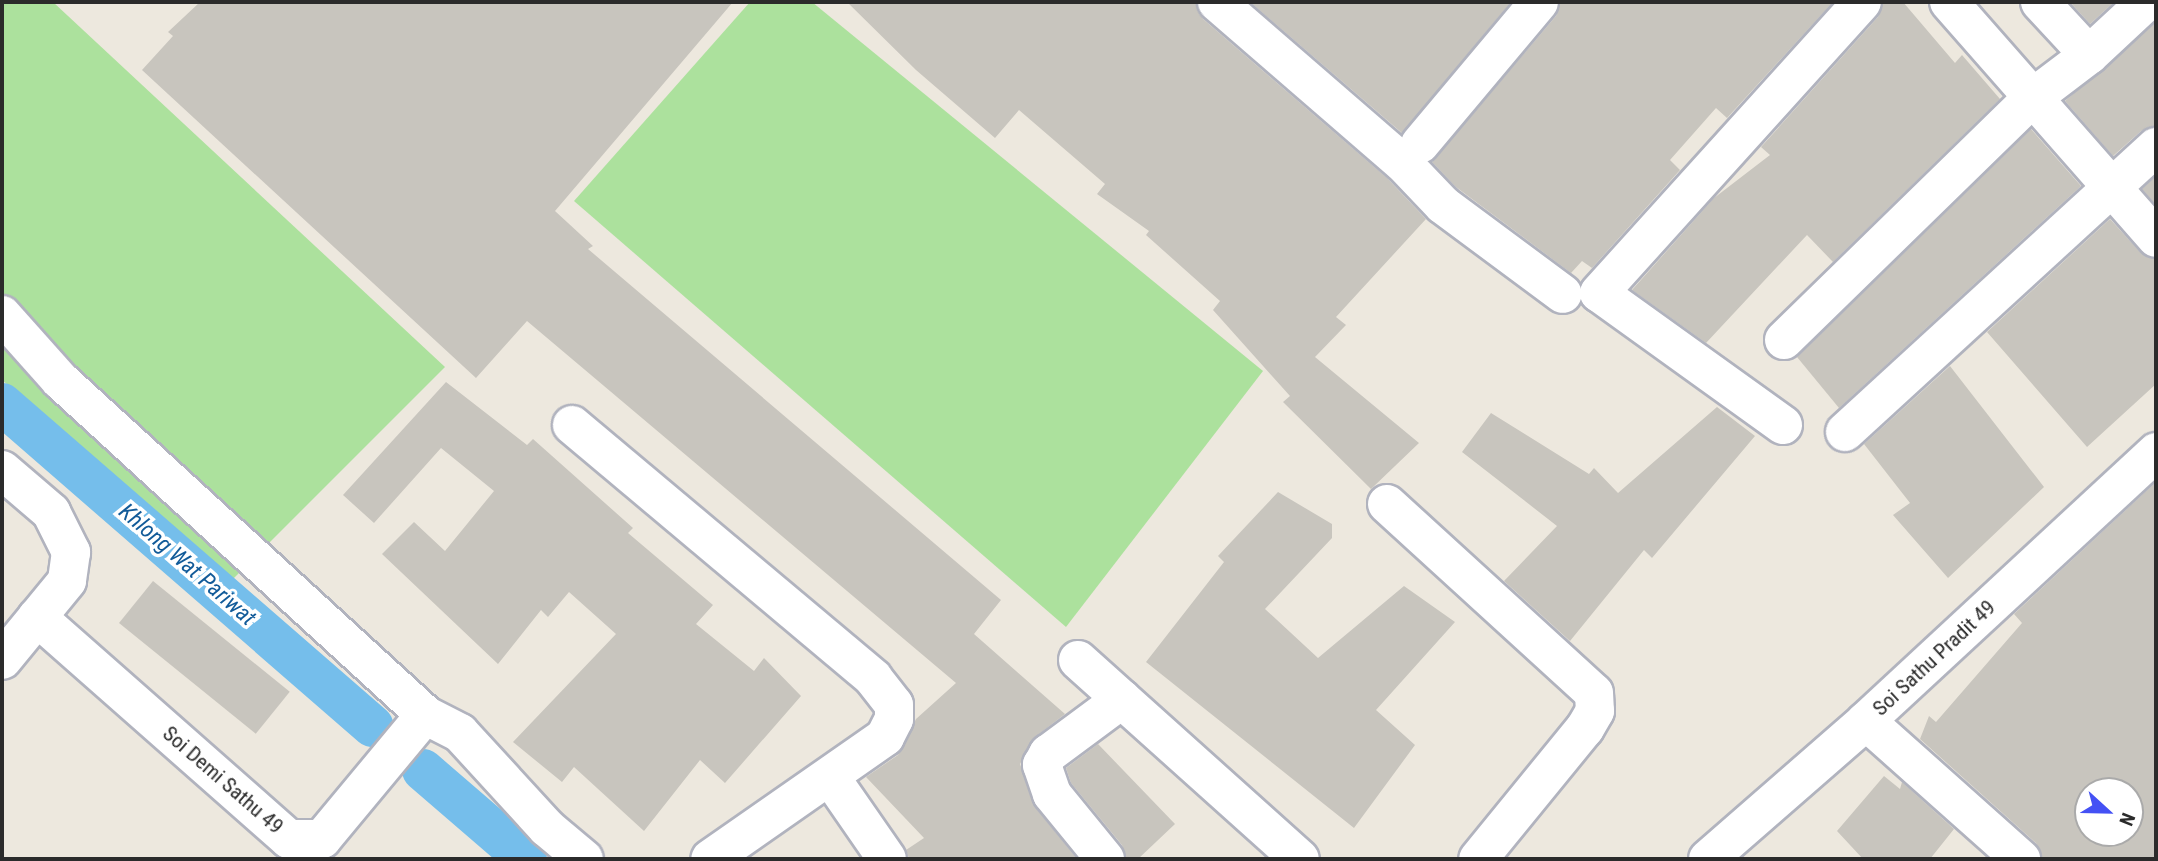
<!DOCTYPE html>
<html>
<head>
<meta charset="utf-8">
<style>
	body { margin:0 }
	#map { position:relative; width:2158px; height:861px; overflow:hidden; background:#ede8de; font-family:"Roboto Condensed",sans-serif }
	div>[style] { position:absolute }
	.green>* { inset:0; background:#ace19d }
	.canal>* { height:42px; margin:-21px; padding:0 21px; transform-origin:21px; border-radius:21px; background:#75beeb }
	.building>* { inset:0; background:#c8c5be; transform-origin:0 0 }
	.roads { filter:drop-shadow(2px 0 #b1b3be) drop-shadow(-2px 0 #b1b3be) drop-shadow(0 2px #b1b3be) drop-shadow(0 -2px #b1b3be) }
	.minor>* { height:38px; margin:-19px; padding:0 19px; transform-origin:19px; border-radius:19px; background:#fff }
	span { translate:-50% -50%; white-space:nowrap; text-align:center; line-height:1.15; -webkit-text-stroke:7px #fff; paint-order:stroke }
	.street-label { font-size:21px; color:#2b2b2b }
	.water-label { font-size:23px; color:#125b99; font-style:italic }
	.frame { position:absolute; inset:0; border:4px solid #2b2b2b; pointer-events:none }
	.north { position:absolute; left:2074px; top:777px; width:70px; height:70px; box-sizing:border-box; background:#fff; border:2px solid #aaa; border-radius:50%; rotate:112deg; font-size:19px; font-weight:700; line-height:28px; text-align:center; color:#2b2b2b }
	.north::after { content:''; display:block; margin:auto; width:24px; height:32px; background:#4451f4; clip-path:polygon(50% 0,100% 100%,50% 72%,0 100%) }
</style>
</head>
<body>
<div id="map">
	<div class="green">
		<i style="clip-path:polygon(2px 2px,53px 2px,445px 367px,233px 579px,2px 380px)"></i>
		<i style="clip-path:polygon(750px 2px,812px 2px,1263px 371px,1066px 627px,574px 201px)"></i>
	</div>
	<div class="canal">
		<i style="left:2px;top:404px;width:491px;rotate:41deg"></i>
		<i style="left:423px;top:770px;width:136px;rotate:40.8deg"></i>
	</div>
	<div class="building">
		<i style="clip-path:polygon(200px 2px,733px 2px,555px 211px,593px 246px,588px 249px,1001px 600px,974px 634px,1065px 714px,1035px 737px,1020px 764px,1035px 807px,1077px 859px,909px 859px,906px 850px,924px 838px,866px 777px,898px 755px,916px 719px,956px 683px,527px 321px,476px 378px,142px 70px,173px 36px,168px 32px)"></i>
		<i style="clip-path:polygon(847px 2px,1196px 2px,1203px 19px,1387px 178px,1426px 219px,1336px 317px,1346px 325px,1315px 357px,1419px 443px,1371px 489px,1283px 402px,1290px 396px,1213px 310px,1220px 301px,1146px 235px,1149px 231px,1097px 194px,1105px 184px,1019px 110px,995px 138px,916px 70px)"></i>
		<i style="clip-path:polygon(1250px 2px,1511px 2px,1402px 133px)"></i>
		<i style="clip-path:polygon(1560px 2px,1833px 2px,1727px 118px,1716px 108px,1670px 160px,1680px 170px,1592px 268px,1582px 261px,1571px 273px,1456px 187px,1432px 162px,1556px 16px)"></i>
		<i style="clip-path:polygon(1883px 2px,1903px 2px,1955px 63px,1962px 55px,2000px 99px,1833px 262px,1807px 235px,1706px 343px,1632px 290px,1714px 198px,1770px 155px,1761px 147px,1878px 17px)"></i>
		<i style="clip-path:polygon(2070px 2px,2114px 2px,2090px 24px)"></i>
		<i style="clip-path:polygon(2156px 22px,2156px 126px,2141px 131px,2113px 156px,2065px 101px)"></i>
		<i style="clip-path:polygon(2031px 129px,2081px 186px,1839px 408px,1797px 357px)"></i>
		<i style="clip-path:polygon(2156px 176px,2156px 205px,2142px 189px)"></i>
		<i style="clip-path:polygon(2110px 219px,2140px 252px,2156px 259px,2156px 384px,2087px 447px,1987px 332px)"></i>
		<i style="clip-path:polygon(1950px 366px,2044px 487px,1948px 578px,1893px 515px,1910px 503px,1864px 444px)"></i>
		<i style="clip-path:polygon(446px 382px,527px 445px,533px 439px,633px 528px,628px 533px,713px 605px,696px 624px,754px 671px,764px 658px,801px 696px,725px 783px,700px 760px,644px 831px,574px 767px,562px 782px,513px 742px,616px 634px,569px 592px,548px 617px,541px 610px,498px 664px,382px 554px,414px 522px,445px 551px,494px 491px,441px 448px,374px 523px,343px 495px)"></i>
		<i style="clip-path:polygon(1717px 407px,1755px 436px,1652px 558px,1644px 550px,1570px 641px,1504px 581px,1557px 526px,1462px 452px,1491px 413px,1589px 474px,1594px 468px,1618px 493px)"></i>
		<i style="clip-path:polygon(evenodd,2156px 482px,2156px 859px,2042px 859px,2036px 843px,1920px 739px,1929px 716px,1936px 722px,2022px 623px,2014px 614px,2156px 482px,2088px 791px,2130px 791px,2130px 833px,2088px 833px,2088px 791px)"></i>
		<i style="clip-path:polygon(1278px 492px,1332px 524px,1332px 538px,1265px 609px,1318px 658px,1404px 586px,1455px 622px,1376px 710px,1415px 745px,1354px 828px,1146px 662px,1224px 562px,1218px 556px)"></i>
		<i style="left:153px;top:581px;width:176px;height:54px;rotate:39deg"></i>
		<i style="clip-path:polygon(1098px 744px,1175px 824px,1138px 859px,1126px 859px,1122px 845px,1071px 783px,1066px 768px)"></i>
		<i style="clip-path:polygon(1884px 776px,1900px 789px,1902px 782px,1954px 829px,1930px 859px,1863px 859px,1837px 831px)"></i>
	</div>
	<div class="roads">
		<div class="minor">
			<i style="left:1217px;top:2px;width:245px;rotate:40.9deg"></i>
			<i style="left:1402px;top:162px;width:59px;rotate:46.4deg"></i>
			<i style="left:1443px;top:205px;width:149px;rotate:36.6deg"></i>
			<i style="left:1949px;top:2px;width:314px;rotate:48.7deg"></i>
			<i style="left:2040px;top:2px;width:72px;rotate:47.2deg"></i>
			<i style="left:1420px;top:144px;width:185px;rotate:-50deg"></i>
			<i style="left:2px;top:315px;width:87px;rotate:48.3deg"></i>
			<i style="left:60px;top:380px;width:495px;rotate:42.5deg"></i>
			<i style="left:1784px;top:340px;width:345px;rotate:-44.3deg"></i>
			<i style="left:2031px;top:99px;width:73px;rotate:-37.2deg"></i>
			<i style="left:2089px;top:55px;width:78px;rotate:-42.9deg"></i>
			<i style="left:572px;top:425px;width:393px;rotate:40deg"></i>
			<i style="left:873px;top:678px;width:34px;rotate:52deg"></i>
			<i style="left:894px;top:705px;width:14px;rotate:90deg"></i>
			<i style="left:894px;top:719px;width:20px;rotate:117deg"></i>
			<i style="left:885px;top:737px;width:213px;rotate:145.1deg"></i>
			<i style="left:1783px;top:425px;width:226px;rotate:-144.3deg"></i>
			<i style="left:1599px;top:293px;width:392px;rotate:-47.9deg"></i>
			<i style="left:1845px;top:432px;width:422px;rotate:-42.5deg"></i>
			<i style="left:2px;top:470px;width:65px;rotate:40.6deg"></i>
			<i style="left:51px;top:512px;width:45px;rotate:63.4deg"></i>
			<i style="left:71px;top:552px;width:29px;rotate:98deg"></i>
			<i style="left:67px;top:581px;width:102px;rotate:129.4deg"></i>
			<i style="left:1387px;top:504px;width:280px;rotate:42.4deg"></i>
			<i style="left:1594px;top:693px;width:18px;rotate:87deg"></i>
			<i style="left:1595px;top:711px;width:20px;rotate:120deg"></i>
			<i style="left:1585px;top:728px;width:169px;rotate:129.2deg"></i>
			<i style="left:37px;top:617px;width:336px;rotate:41.4deg"></i>
			<i style="left:289px;top:839px;width:33px"></i>
			<i style="left:322px;top:839px;width:161px;rotate:-50.3deg"></i>
			<i style="left:425px;top:715px;width:39px;rotate:27deg"></i>
			<i style="left:460px;top:733px;width:129px;rotate:47.5deg"></i>
			<i style="left:547px;top:828px;width:48px;rotate:40deg"></i>
			<i style="left:1078px;top:660px;width:298px;rotate:41.9deg"></i>
			<i style="left:1866px;top:721px;width:208px;rotate:41.7deg"></i>
			<i style="left:831px;top:778px;width:98px;rotate:55.3deg"></i>
			<i style="left:1105px;top:859px;width:84px;rotate:-129.2deg"></i>
			<i style="left:1052px;top:794px;width:31px;rotate:-109deg"></i>
			<i style="left:1042px;top:765px;width:13px;rotate:-61deg"></i>
			<i style="left:1048px;top:754px;width:92px;rotate:-36.6deg"></i>
			<i style="left:1708px;top:859px;width:210px;rotate:-41.1deg"></i>
			<i style="left:1866px;top:721px;width:396px;rotate:-42.8deg"></i>
		</div>
	</div>
	<div class="street-label">
		<span style="left:1934px;top:658px;rotate:-43deg">Soi Sathu Pradit 49</span>
		<span style="left:223px;top:780px;rotate:41deg">Soi Demi Sathu 49</span>
	</div>
	<div class="water-label">
		<span style="left:187px;top:565px;rotate:41deg">Khlong Wat Pariwat</span>
	</div>
	<div class="frame"></div>
	<div class="north">N</div>
</div>
</body>
</html>
